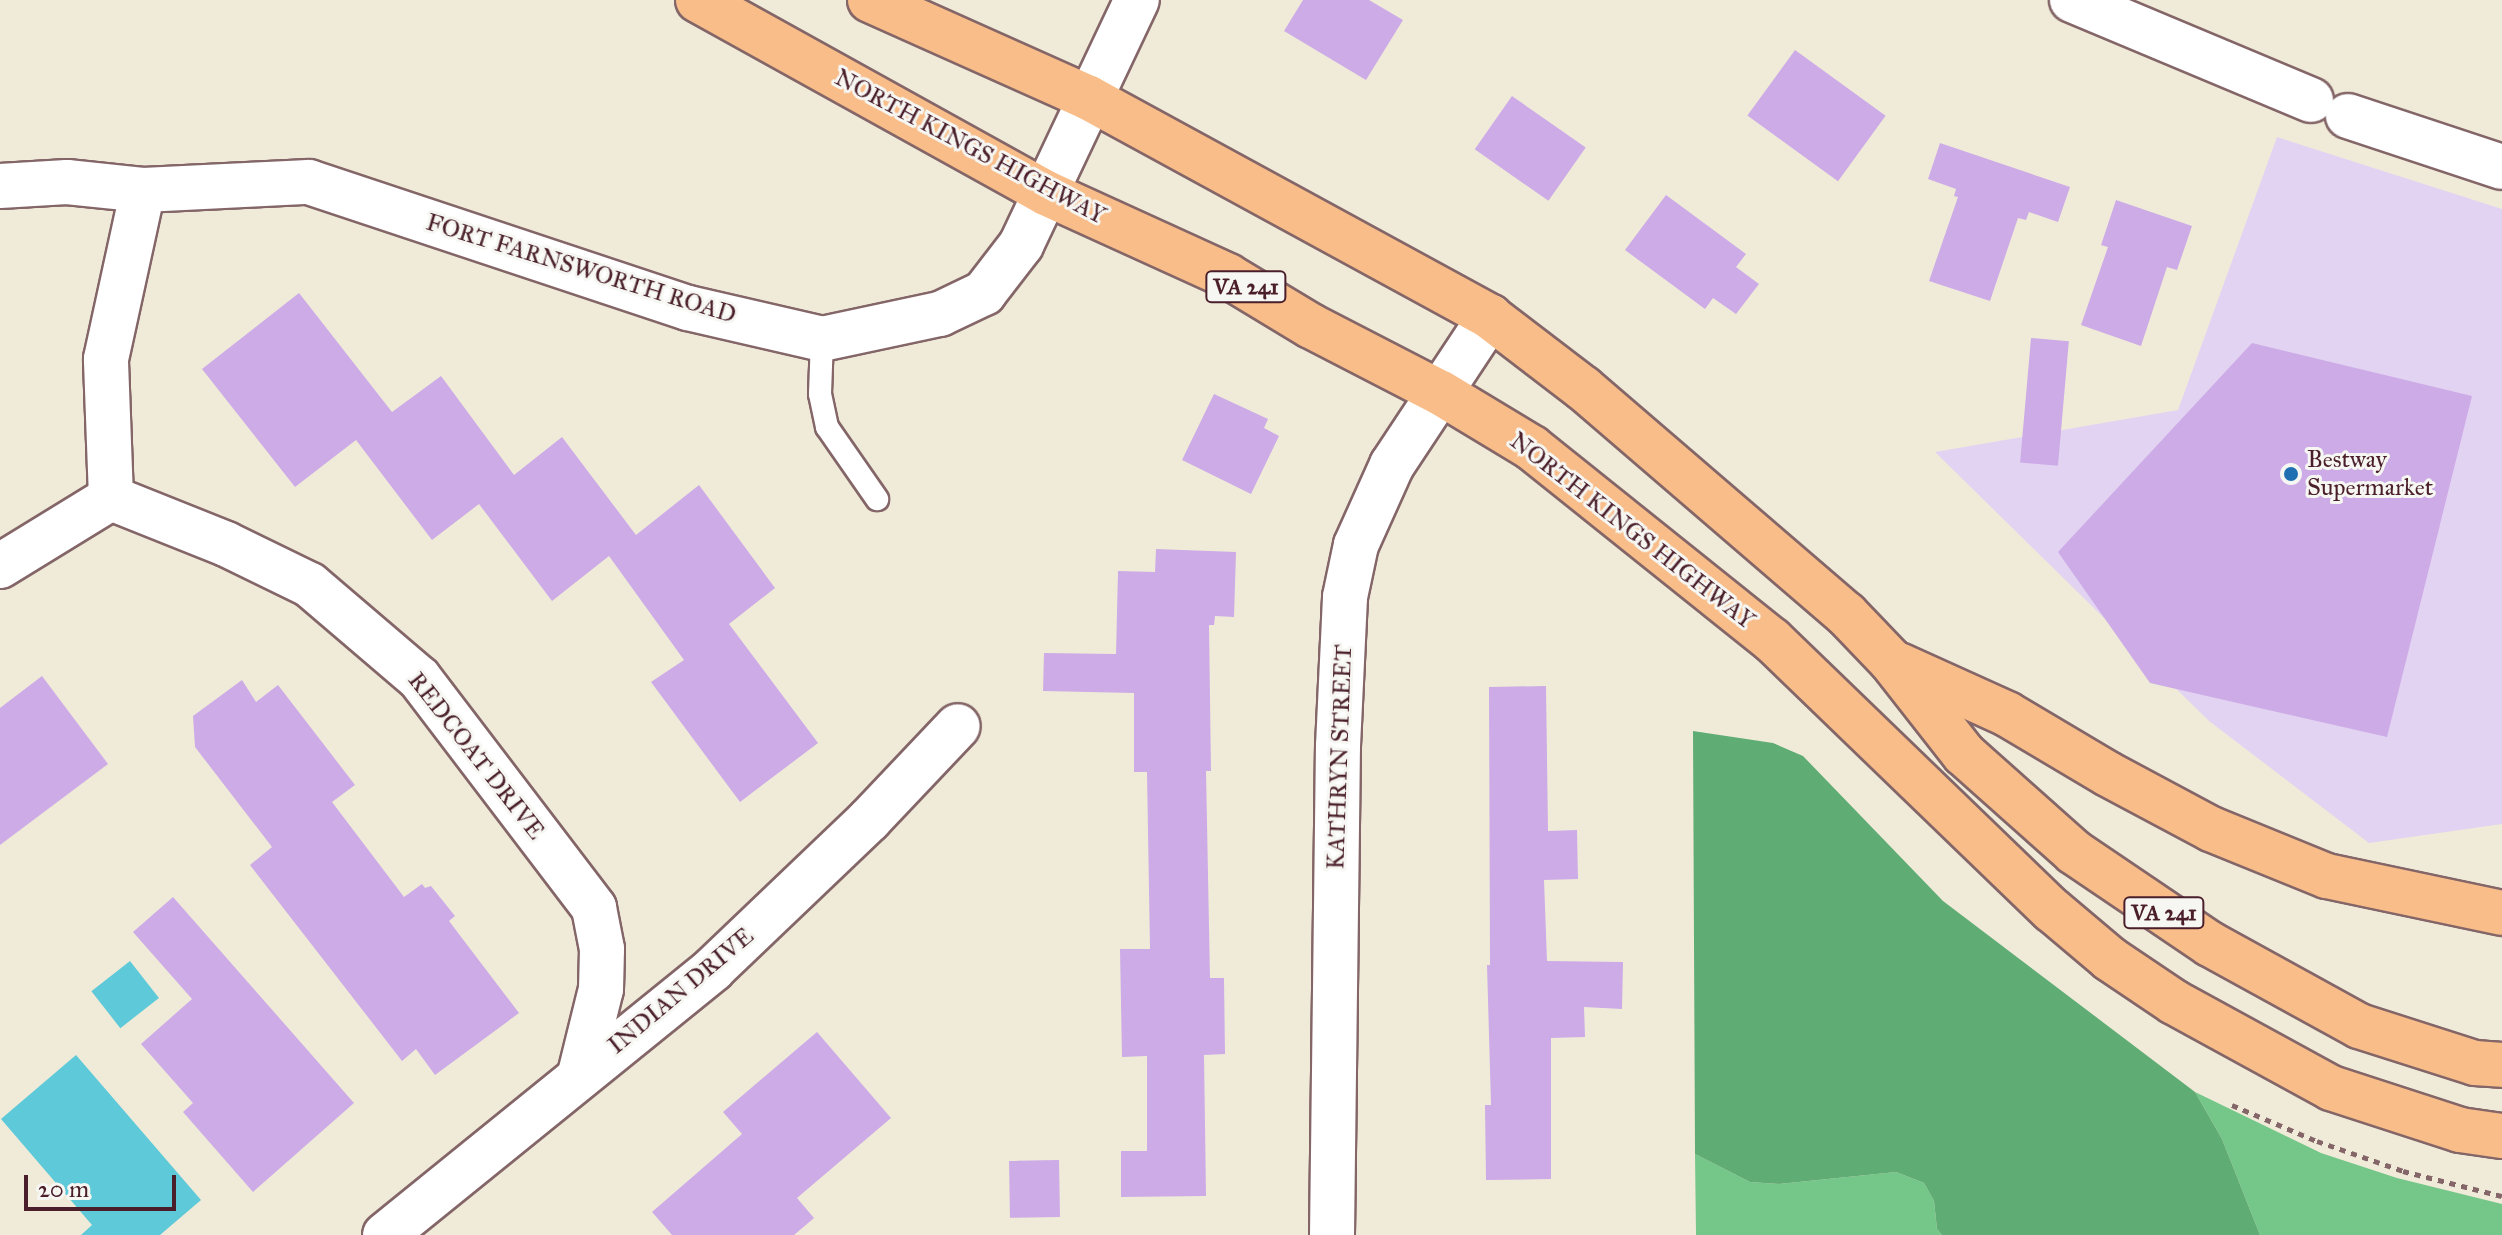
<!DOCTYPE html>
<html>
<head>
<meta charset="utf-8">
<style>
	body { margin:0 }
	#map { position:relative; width:2502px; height:1235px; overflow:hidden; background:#f0ebd9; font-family:"IM FELL Great Primer",serif }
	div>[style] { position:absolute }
	.built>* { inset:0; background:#e3d3f2 }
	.green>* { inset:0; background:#75c789 }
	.forest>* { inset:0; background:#60ac75 }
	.water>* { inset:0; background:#5ec9d8; transform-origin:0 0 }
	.building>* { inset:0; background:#ccabe7; transform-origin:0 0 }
	.path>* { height:5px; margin-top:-2.5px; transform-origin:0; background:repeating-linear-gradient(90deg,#846668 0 6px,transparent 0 12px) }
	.roads { filter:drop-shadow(2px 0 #846668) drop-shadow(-2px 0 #846668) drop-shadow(0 2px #846668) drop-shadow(0 -2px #846668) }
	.lane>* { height:22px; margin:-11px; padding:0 11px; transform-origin:11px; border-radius:11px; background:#fff }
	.street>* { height:44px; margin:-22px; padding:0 22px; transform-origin:22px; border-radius:22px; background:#fff }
	.primary>* { height:44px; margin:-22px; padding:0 22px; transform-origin:22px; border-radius:22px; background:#f8bd89 }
	.dots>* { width:22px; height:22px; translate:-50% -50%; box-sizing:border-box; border:4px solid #f6f6f2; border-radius:50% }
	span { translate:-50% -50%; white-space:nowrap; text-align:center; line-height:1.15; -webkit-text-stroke:6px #f6f6f2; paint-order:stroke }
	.shield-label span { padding:2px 6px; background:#f6f6f2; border:2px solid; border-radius:6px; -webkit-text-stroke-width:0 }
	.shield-label { font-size:22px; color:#4a1f2b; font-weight:700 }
	.street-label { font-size:24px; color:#4a1f2b }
	.poi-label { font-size:24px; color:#4a1f2b }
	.left { translate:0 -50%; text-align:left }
	.scale { position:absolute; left:24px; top:1175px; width:152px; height:36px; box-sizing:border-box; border:4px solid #4a1f2b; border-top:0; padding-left:10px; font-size:24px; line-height:28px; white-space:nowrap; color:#4a1f2b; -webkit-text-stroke:6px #f6f6f2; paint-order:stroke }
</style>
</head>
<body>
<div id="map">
	<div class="built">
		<i style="clip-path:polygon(2277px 137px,2502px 209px,2502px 824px,2369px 843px,2209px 721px,1935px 452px,2178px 410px)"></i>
	</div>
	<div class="green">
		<i style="clip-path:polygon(2195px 1092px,2321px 1153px,2397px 1178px,2502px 1204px,2502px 1235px,2260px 1235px,2222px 1139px)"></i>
		<i style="clip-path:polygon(1695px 1154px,1750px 1182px,1779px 1184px,1896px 1172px,1924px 1183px,1934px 1201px,1937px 1229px,1942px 1235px,1696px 1235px)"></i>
	</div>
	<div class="forest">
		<i style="clip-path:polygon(1693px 731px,1773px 743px,1803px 756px,1943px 901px,2195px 1092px,2222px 1139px,2260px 1235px,1942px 1235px,1937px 1229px,1934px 1201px,1924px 1183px,1896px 1172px,1779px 1184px,1750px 1182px,1695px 1154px)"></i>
	</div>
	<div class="water">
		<i style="left:130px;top:961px;width:47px;height:49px;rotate:52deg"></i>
		<i style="clip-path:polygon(76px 1055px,201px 1200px,160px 1235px,81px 1235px,92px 1225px,1px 1119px)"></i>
	</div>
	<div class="building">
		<i style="clip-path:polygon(1303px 0,1369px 0,1403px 20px,1366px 80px,1284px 31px)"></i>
		<i style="left:1795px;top:50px;width:112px;height:81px;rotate:36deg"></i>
		<i style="left:1512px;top:96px;width:90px;height:65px;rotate:35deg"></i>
		<i style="clip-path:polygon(1940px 143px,2070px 187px,2058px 222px,2029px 212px,2026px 220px,2018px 218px,1990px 301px,1929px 281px,1958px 197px,1954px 196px,1956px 189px,1928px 179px)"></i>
		<i style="clip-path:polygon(1666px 195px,1746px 254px,1736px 267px,1759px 284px,1736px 314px,1713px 298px,1705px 309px,1625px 250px)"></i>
		<i style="clip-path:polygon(2116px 200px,2192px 226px,2177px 270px,2167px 267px,2141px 346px,2081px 325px,2108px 247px,2101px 245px)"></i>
		<i style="clip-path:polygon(299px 293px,392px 412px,441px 376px,514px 475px,562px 437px,636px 535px,699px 485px,775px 588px,729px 624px,818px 743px,740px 802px,651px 682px,684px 660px,609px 556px,552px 601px,479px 504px,432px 540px,356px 440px,295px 487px,202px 369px)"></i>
		<i style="left:2031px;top:338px;width:38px;height:125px;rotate:5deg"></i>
		<i style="clip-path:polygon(2252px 343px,2472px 396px,2387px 737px,2150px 683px,2058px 552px)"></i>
		<i style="clip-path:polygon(1214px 394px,1268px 419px,1264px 428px,1279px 436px,1251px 494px,1182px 460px)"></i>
		<i style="clip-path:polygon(1156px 549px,1236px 552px,1234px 617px,1215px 616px,1214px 625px,1209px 625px,1211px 771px,1206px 771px,1210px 978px,1224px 978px,1225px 1054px,1204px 1055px,1206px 1196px,1121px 1197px,1121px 1151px,1147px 1151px,1147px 1056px,1122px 1057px,1120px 949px,1150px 949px,1147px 772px,1134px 772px,1134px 693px,1043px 691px,1044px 653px,1116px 654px,1118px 571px,1155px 572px)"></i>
		<i style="clip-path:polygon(42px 676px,108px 764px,0 845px,0 708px)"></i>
		<i style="clip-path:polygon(242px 680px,256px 702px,278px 685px,355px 785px,332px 802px,404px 897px,422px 884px,425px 888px,431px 886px,455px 916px,449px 921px,519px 1013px,435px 1075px,416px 1049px,402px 1061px,250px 865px,272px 847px,195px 747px,193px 716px)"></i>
		<i style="clip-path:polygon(1546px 686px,1548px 831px,1577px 830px,1578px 879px,1544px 880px,1547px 961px,1623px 962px,1622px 1009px,1584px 1007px,1585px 1037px,1551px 1038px,1551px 1179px,1486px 1180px,1485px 1105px,1491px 1105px,1487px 965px,1490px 965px,1489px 687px)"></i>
		<i style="clip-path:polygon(173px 897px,354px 1103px,253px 1192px,183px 1112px,193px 1103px,141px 1044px,192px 999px,133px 932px)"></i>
		<i style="clip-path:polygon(817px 1032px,891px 1118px,797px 1198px,814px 1218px,794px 1235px,672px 1235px,652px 1212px,742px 1134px,723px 1112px)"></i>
		<i style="left:1059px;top:1160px;width:57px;height:50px;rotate:89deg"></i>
	</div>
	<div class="path">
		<i style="left:2232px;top:1105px;width:92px;rotate:23deg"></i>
		<i style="left:2317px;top:1141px;width:91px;rotate:19.2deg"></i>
		<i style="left:2403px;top:1171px;width:102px;rotate:14.2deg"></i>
	</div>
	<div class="roads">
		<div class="lane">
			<i style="left:822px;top:339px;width:55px;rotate:92.1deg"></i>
			<i style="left:820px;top:394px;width:34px;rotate:78deg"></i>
			<i style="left:827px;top:427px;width:88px;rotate:55.2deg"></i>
		</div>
		<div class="street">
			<i style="left:2072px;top:0;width:259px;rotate:22.7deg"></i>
			<i style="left:2348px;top:116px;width:162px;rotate:18.3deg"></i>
			<i style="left:0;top:186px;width:67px;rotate:-3.4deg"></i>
			<i style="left:67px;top:182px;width:76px;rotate:6deg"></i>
			<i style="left:143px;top:190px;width:166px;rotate:-2.8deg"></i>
			<i style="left:309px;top:182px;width:399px;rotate:18.4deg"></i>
			<i style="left:688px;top:308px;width:138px;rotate:13deg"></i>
			<i style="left:822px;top:339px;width:121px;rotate:-12deg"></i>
			<i style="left:940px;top:314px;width:49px;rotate:-25.5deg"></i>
			<i style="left:984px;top:293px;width:61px;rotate:-52.4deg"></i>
			<i style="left:1021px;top:245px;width:271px;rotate:-64.7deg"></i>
			<i style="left:111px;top:498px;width:139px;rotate:-92.1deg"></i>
			<i style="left:106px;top:359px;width:173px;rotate:-77.7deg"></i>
			<i style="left:0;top:566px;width:130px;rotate:-31.5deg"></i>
			<i style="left:111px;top:498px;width:124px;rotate:21.8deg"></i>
			<i style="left:226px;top:544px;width:93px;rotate:26deg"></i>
			<i style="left:310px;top:585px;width:143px;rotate:40.5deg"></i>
			<i style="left:419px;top:678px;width:289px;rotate:52.7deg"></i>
			<i style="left:594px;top:908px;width:42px;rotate:79deg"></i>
			<i style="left:602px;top:949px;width:40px;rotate:91.4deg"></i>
			<i style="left:601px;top:989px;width:88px;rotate:103.9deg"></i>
			<i style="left:385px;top:1235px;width:422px;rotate:-39deg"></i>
			<i style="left:713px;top:969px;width:216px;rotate:-43.7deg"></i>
			<i style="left:869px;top:820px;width:129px;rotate:-46.6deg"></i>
			<i style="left:1332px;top:1235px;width:489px;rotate:-89.3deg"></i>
			<i style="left:1338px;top:746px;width:149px;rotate:-87.3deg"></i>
			<i style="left:1345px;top:597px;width:53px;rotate:-78.1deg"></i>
			<i style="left:1356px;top:545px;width:88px;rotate:-65.8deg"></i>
			<i style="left:1392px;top:465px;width:178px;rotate:-56.5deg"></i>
		</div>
		<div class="primary">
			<i style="left:698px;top:0;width:398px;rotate:29deg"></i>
			<i style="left:1046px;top:193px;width:200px;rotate:24.5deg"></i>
			<i style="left:1228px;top:276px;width:97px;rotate:31.1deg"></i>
			<i style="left:1311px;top:326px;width:146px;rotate:27.3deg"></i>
			<i style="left:1441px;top:393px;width:106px;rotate:31.1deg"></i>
			<i style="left:1532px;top:448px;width:307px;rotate:38.7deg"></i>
			<i style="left:1772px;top:640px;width:389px;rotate:44deg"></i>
			<i style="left:2052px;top:910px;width:76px;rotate:40.2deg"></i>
			<i style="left:2110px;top:959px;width:77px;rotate:33.9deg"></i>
			<i style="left:2174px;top:1002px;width:179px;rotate:28.7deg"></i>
			<i style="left:2331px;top:1088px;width:136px;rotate:18deg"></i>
			<i style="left:2460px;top:1130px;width:42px;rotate:8.1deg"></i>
			<i style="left:870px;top:0;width:240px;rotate:24.1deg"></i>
			<i style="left:1089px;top:98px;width:457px;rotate:28.6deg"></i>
			<i style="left:1490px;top:317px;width:117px;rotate:37.4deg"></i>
			<i style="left:1583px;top:388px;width:347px;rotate:40.7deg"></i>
			<i style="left:1846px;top:614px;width:65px;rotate:46.2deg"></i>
			<i style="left:1891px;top:661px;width:118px;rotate:51.9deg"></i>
			<i style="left:1964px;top:754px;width:147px;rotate:41.7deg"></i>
			<i style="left:2074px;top:852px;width:164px;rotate:34.1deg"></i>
			<i style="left:2210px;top:944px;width:170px;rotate:28.8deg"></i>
			<i style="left:2359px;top:1026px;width:122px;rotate:17.7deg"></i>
			<i style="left:2475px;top:1063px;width:27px;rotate:4deg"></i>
			<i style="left:1899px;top:665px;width:119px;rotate:24.4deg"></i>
			<i style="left:2007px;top:714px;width:117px;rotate:30.7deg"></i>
			<i style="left:2108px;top:774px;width:117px;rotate:28.1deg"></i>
			<i style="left:2211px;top:829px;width:125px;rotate:22.1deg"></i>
			<i style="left:2327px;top:876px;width:179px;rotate:11.9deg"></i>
		</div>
	</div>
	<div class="dots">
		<i style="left:2291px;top:474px;background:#1f6fb2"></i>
	</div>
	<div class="shield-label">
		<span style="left:1246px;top:287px">VA 241</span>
		<span style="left:2164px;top:913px">VA 241</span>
	</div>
	<div class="street-label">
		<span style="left:970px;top:147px;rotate:28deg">NORTH KINGS HIGHWAY</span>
		<span style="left:581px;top:269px;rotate:17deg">FORT FARNSWORTH ROAD</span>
		<span style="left:1632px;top:531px;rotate:38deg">NORTH KINGS HIGHWAY</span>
		<span style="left:476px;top:756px;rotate:52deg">REDCOAT DRIVE</span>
		<span style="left:1340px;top:757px;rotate:-88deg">KATHRYN STREET</span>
		<span style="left:681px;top:991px;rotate:-40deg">INDIAN DRIVE</span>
	</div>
	<div class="poi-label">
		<span class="left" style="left:2307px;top:474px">Bestway<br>Supermarket</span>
	</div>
	<div class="scale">20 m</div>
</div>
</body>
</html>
